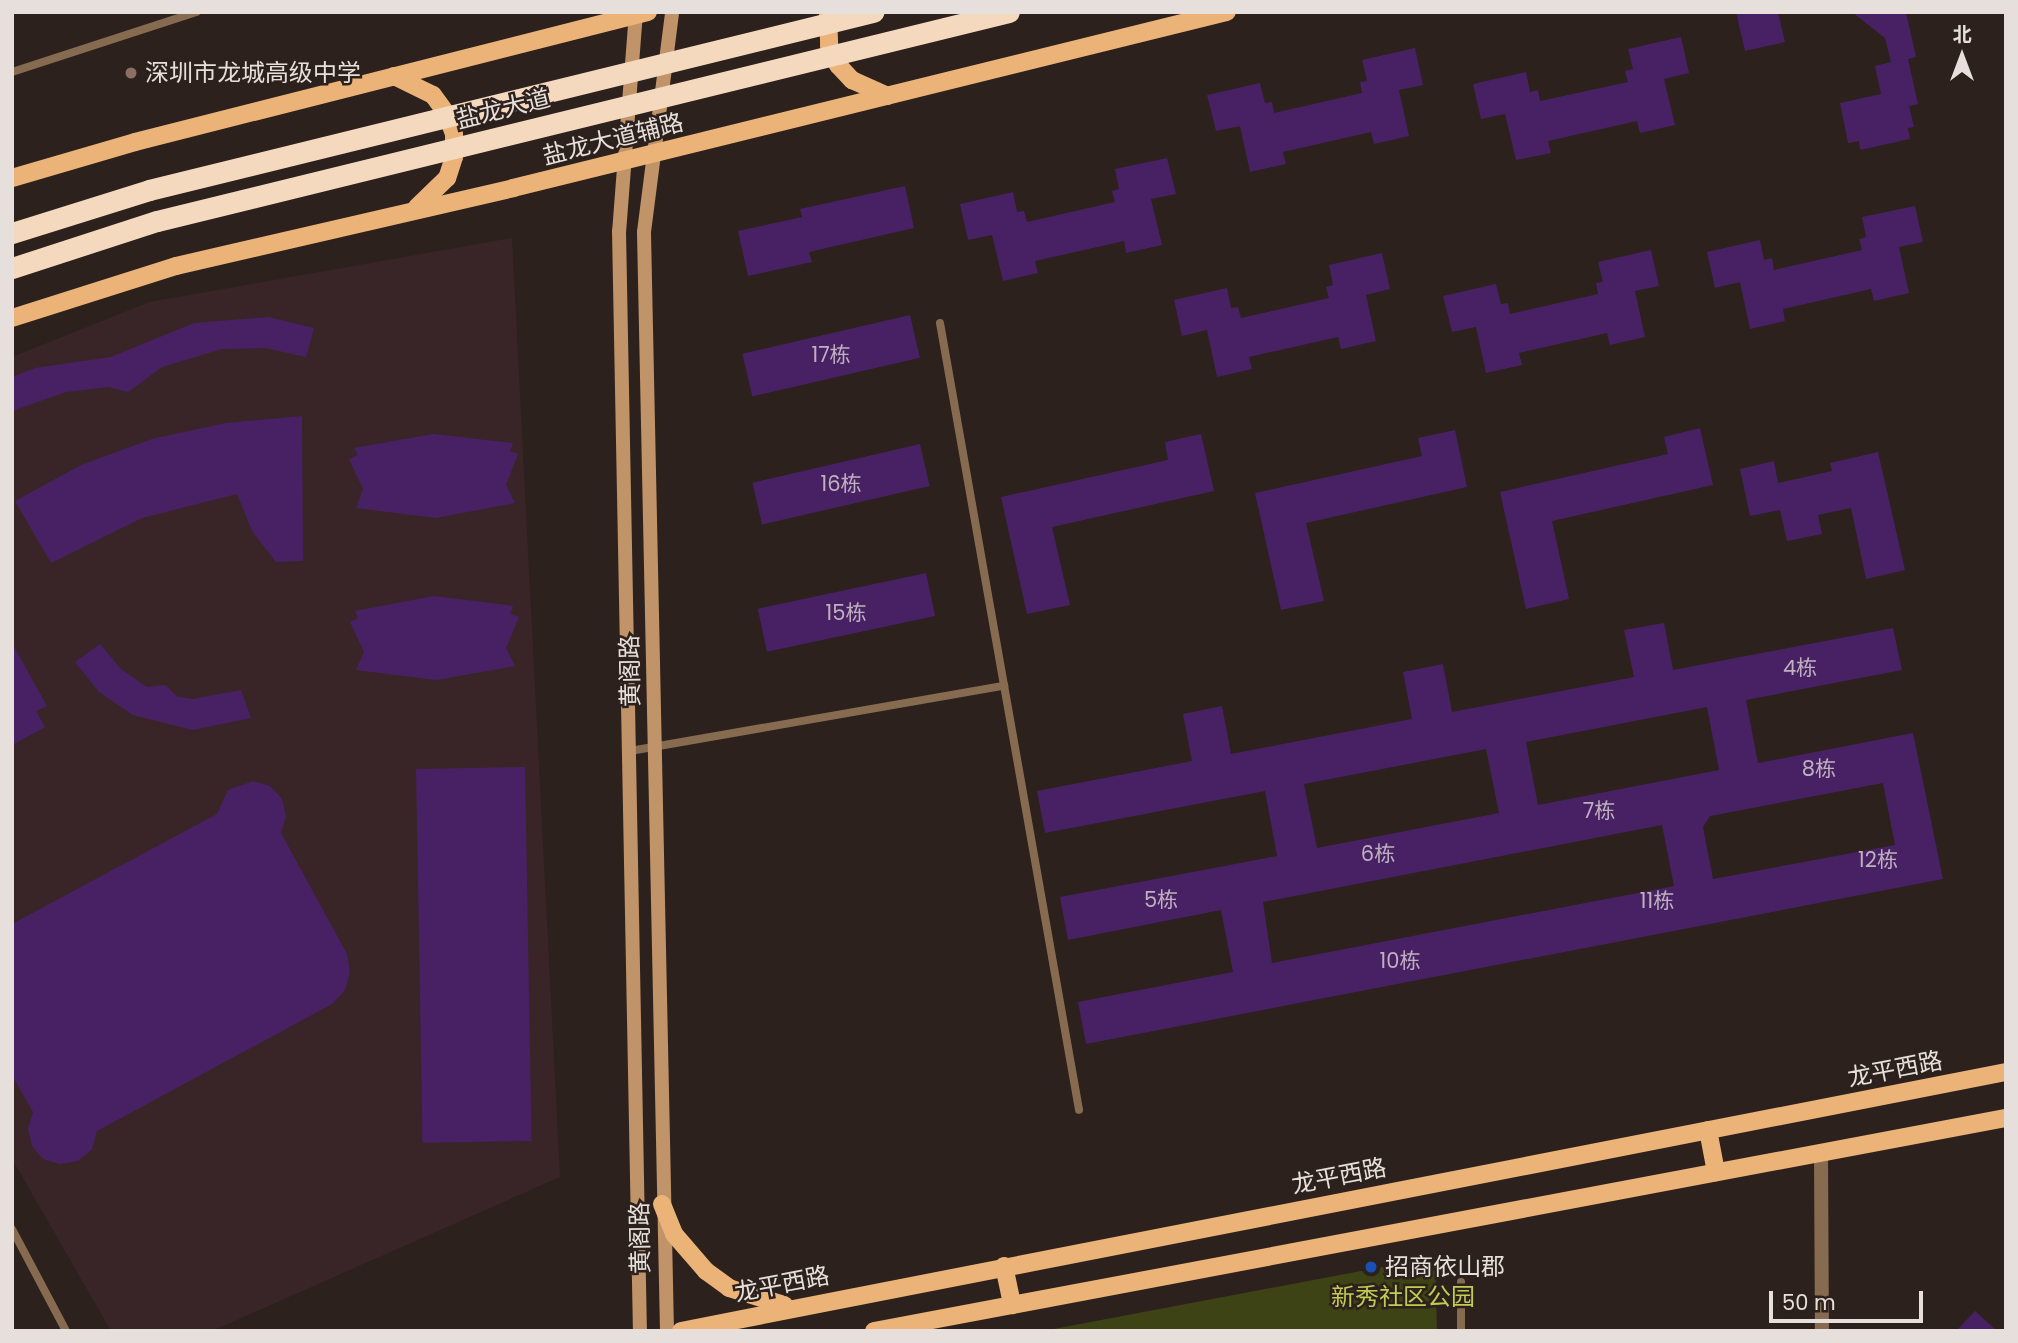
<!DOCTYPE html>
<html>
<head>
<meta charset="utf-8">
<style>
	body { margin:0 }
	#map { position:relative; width:2018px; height:1343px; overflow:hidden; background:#2c211c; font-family:Poppins,"Noto Sans SC",sans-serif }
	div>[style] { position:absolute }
	.industrial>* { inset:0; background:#392527 }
	.green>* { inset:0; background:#3e4316 }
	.building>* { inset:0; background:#482165; transform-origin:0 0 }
	.lane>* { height:8px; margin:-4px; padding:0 4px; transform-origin:4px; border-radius:4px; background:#876b50 }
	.street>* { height:14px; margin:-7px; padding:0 7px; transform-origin:7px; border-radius:7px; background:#876b50 }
	.secondary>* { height:14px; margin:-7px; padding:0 7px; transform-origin:7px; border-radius:7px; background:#c09368 }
	.primary>* { height:18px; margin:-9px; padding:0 9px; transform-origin:9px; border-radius:9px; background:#ecb379 }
	.highway>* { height:21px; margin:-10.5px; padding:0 10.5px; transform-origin:10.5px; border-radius:10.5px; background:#f5d9bf }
	.dots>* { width:19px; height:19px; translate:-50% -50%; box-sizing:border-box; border:4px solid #2c211c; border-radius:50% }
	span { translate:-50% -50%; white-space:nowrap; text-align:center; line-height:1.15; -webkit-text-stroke:5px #2c211c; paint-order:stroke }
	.number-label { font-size:21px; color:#bfb0be }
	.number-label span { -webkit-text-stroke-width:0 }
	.poi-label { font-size:24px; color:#e7dfdb }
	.left { translate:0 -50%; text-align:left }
	.street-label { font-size:24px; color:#e7dfdb }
	.park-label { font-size:24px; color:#c1cc50 }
	.frame { position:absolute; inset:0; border:14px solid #e7dfdb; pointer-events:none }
	.north { position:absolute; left:1927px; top:21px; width:70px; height:70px; -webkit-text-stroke:5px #2c211c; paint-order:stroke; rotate:0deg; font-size:19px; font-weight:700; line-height:28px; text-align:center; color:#e7dfdb }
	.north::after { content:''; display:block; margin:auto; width:24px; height:32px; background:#e7dfdb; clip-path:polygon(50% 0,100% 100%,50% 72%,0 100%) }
	.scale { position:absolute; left:1769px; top:1291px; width:154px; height:32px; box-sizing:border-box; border:4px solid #e7dfdb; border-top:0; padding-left:9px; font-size:21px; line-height:24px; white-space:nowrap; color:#e7dfdb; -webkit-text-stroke:5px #2c211c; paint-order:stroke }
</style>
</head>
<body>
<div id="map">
	<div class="industrial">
		<i style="clip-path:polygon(512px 238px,560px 1177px,212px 1331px,111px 1331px,12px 1159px,12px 357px,149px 302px)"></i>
	</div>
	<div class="green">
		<i style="clip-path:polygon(1435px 1257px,1437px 1331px,1043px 1331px)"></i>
	</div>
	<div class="building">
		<i style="clip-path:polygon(1736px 12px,1778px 12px,1785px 42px,1745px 51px)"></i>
		<i style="clip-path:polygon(1852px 12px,1906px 12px,1916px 57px,1908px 59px,1918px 104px,1909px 106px,1914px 127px,1908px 128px,1910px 139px,1860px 150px,1859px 141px,1848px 143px,1840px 103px,1881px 94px,1875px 66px,1891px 62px,1885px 38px)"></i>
		<i style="clip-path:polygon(1681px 37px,1689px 73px,1664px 79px,1675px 125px,1640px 133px,1637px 121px,1548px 141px,1551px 153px,1516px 160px,1505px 114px,1481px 119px,1473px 84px,1526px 72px,1530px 92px,1538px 90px,1540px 101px,1628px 82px,1625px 71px,1633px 69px,1628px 49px)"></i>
		<i style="clip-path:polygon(1415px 48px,1423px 85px,1399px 90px,1409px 136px,1374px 144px,1371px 132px,1283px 152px,1286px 164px,1250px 172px,1240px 126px,1216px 131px,1207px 95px,1260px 83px,1265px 103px,1272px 102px,1274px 113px,1362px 93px,1360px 82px,1367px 81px,1362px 60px)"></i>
		<i style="clip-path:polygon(1167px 158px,1176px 194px,1151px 199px,1162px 245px,1126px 253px,1124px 241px,1035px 261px,1038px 273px,1003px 281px,992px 235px,968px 240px,960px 204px,1013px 192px,1017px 212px,1024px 211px,1027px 222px,1115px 202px,1112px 191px,1119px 189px,1115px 169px)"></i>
		<i style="clip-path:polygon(905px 186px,914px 228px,809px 252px,812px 262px,748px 276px,738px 231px,802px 217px,800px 209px)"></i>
		<i style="clip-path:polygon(1915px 206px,1923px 242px,1899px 247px,1909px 293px,1874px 301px,1871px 289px,1783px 309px,1785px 321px,1750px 329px,1740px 282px,1715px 288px,1707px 252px,1760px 240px,1764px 260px,1772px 258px,1774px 270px,1862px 250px,1859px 239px,1866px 237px,1862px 217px)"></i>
		<i style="clip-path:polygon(1651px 250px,1659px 286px,1635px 291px,1645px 337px,1610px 345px,1607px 333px,1519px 353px,1522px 365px,1486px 373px,1476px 327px,1452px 332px,1443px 296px,1496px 284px,1501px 304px,1508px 303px,1510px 314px,1598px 294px,1596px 283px,1603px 282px,1598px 262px)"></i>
		<i style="clip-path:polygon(1382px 253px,1390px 289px,1366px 295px,1376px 341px,1341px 349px,1338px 337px,1249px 357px,1252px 369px,1217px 377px,1207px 330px,1182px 336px,1174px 300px,1227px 288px,1231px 308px,1238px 307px,1241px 318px,1329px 298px,1326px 287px,1333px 285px,1329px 265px)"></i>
		<i style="left:910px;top:315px;width:44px;height:172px;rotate:77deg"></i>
		<i style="clip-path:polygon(268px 317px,314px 328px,306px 357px,265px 348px,222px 349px,162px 367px,128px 392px,109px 387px,66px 392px,12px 411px,12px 377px,35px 368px,111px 357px,194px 323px)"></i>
		<i style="clip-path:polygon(302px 416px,303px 561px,276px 562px,252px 531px,237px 494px,142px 518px,51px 563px,15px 501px,81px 465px,152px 439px,226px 423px)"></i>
		<i style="clip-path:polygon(1700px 428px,1713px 485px,1552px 521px,1569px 599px,1526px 609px,1500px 492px,1668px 454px,1664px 437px)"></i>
		<i style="clip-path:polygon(1455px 430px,1467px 487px,1306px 523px,1324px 601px,1281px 610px,1255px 493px,1422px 456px,1418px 438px)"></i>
		<i style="clip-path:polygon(433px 434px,513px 443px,510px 451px,518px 454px,506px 485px,515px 503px,436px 518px,356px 508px,363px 489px,349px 459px,358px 455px,354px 448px)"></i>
		<i style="clip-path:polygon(1201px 434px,1214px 491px,1052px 527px,1070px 605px,1027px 614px,1001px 497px,1168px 460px,1165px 442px)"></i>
		<i style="left:920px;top:444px;width:43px;height:172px;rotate:77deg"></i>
		<i style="clip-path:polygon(1878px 452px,1905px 570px,1866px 579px,1851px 508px,1818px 515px,1822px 534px,1787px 541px,1780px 510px,1750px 516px,1740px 469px,1774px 461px,1778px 483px,1832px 471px,1830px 463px)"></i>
		<i style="left:926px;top:573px;width:44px;height:172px;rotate:78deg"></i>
		<i style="clip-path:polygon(434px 596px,513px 606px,510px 614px,519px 617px,506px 648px,515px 666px,436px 680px,356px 670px,364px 652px,350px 622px,358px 618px,355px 611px)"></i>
		<i style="clip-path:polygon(evenodd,1664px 623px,1673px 670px,1893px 628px,1902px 670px,1746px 700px,1758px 763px,1913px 733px,1943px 879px,1086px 1044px,1078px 1002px,1233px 972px,1221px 910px,1068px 940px,1060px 897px,1277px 856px,1265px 791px,1045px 833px,1037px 791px,1192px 761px,1183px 714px,1222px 706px,1231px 754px,1412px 719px,1403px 672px,1443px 664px,1452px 712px,1634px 677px,1624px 630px,1664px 623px,1707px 707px,1719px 770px,1538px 805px,1526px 742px,1707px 707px,1664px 623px,1486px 749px,1499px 813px,1317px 848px,1304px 784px,1486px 749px,1664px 623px,1883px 783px,1895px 845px,1713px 879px,1703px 827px,1710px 816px,1883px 783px,1664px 623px,1662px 825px,1674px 886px,1272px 963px,1263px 902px,1662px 825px)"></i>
		<i style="clip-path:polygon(12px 643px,47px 706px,36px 711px,45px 727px,12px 745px)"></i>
		<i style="clip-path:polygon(100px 644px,121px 669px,147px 687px,165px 685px,178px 697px,193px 699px,241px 690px,251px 718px,193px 730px,133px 715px,99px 692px,75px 662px)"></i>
		<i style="left:525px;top:767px;width:374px;height:109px;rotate:89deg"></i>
		<i style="clip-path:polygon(253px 781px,270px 786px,282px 799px,286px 816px,281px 833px,347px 954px,350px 972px,345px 990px,332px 1004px,97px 1131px,92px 1149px,78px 1161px,60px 1164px,43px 1159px,32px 1146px,28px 1129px,33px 1112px,12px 1075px,12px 924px,217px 814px,228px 790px)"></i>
		<i style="clip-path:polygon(1975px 1311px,1997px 1331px,1956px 1331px)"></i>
	</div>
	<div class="lane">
		<i style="left:12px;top:72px;width:194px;rotate:-18deg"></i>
		<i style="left:940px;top:323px;width:799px;rotate:79.98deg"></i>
		<i style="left:630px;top:751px;width:380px;rotate:-9.9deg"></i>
		<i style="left:12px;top:1229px;width:115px;rotate:62.1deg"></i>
		<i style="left:1461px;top:1331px;width:49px;rotate:-90deg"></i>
	</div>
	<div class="street">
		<i style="left:1821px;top:1153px;width:178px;rotate:89.7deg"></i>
	</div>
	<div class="secondary">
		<i style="left:636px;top:12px;width:220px;rotate:94.4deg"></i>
		<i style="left:619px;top:231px;width:1100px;rotate:88.91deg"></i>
		<i style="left:667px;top:1331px;width:1099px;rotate:-91.2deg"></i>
		<i style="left:644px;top:232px;width:222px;rotate:-82.7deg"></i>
	</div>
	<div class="primary">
		<i style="left:828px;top:12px;width:34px;rotate:88deg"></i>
		<i style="left:829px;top:46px;width:21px;rotate:65deg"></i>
		<i style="left:838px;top:65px;width:21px;rotate:47deg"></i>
		<i style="left:852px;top:80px;width:39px;rotate:24deg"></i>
		<i style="left:394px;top:76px;width:43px;rotate:26deg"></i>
		<i style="left:433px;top:95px;width:22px;rotate:54deg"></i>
		<i style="left:446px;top:113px;width:22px;rotate:69deg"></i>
		<i style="left:454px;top:134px;width:23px;rotate:90deg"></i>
		<i style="left:454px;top:157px;width:22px;rotate:108deg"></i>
		<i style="left:447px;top:178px;width:42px;rotate:136deg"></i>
		<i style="left:12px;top:178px;width:128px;rotate:-16.3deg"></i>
		<i style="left:135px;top:142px;width:529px;rotate:-14.22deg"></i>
		<i style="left:12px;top:318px;width:172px;rotate:-17.6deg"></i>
		<i style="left:176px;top:266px;width:346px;rotate:-13deg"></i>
		<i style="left:513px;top:188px;width:735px;rotate:-13.85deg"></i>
		<i style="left:1708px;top:1130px;width:43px;rotate:79.2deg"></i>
		<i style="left:662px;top:1204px;width:32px;rotate:68deg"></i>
		<i style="left:674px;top:1234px;width:49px;rotate:49.1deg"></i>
		<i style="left:706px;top:1271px;width:29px;rotate:36deg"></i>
		<i style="left:729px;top:1288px;width:58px;rotate:17.2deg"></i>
		<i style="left:1004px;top:1266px;width:40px;rotate:78deg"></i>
		<i style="left:681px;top:1331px;width:1350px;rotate:-11.06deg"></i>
		<i style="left:874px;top:1331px;width:1152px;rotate:-10.66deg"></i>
	</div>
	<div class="highway">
		<i style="left:12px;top:233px;width:144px;rotate:-17.4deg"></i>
		<i style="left:149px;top:190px;width:746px;rotate:-13.81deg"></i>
		<i style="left:12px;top:268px;width:152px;rotate:-18deg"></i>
		<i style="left:157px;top:221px;width:877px;rotate:-13.78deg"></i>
	</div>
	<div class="dots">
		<i style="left:131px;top:73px;background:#8d6e63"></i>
		<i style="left:1371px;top:1267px;background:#1a4fb4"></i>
	</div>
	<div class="number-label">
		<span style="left:831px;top:355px">17栋</span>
		<span style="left:841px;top:484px">16栋</span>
		<span style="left:846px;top:613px">15栋</span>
		<span style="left:1800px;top:668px">4栋</span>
		<span style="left:1819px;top:769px">8栋</span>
		<span style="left:1599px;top:811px">7栋</span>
		<span style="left:1378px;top:854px">6栋</span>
		<span style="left:1878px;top:860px">12栋</span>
		<span style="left:1161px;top:900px">5栋</span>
		<span style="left:1657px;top:901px">11栋</span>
		<span style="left:1400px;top:961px">10栋</span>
	</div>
	<div class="poi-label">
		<span class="left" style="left:145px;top:73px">深圳市龙城高级中学</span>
		<span class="left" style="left:1385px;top:1267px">招商依山郡</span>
	</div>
	<div class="street-label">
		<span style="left:503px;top:109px;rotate:-14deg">盐龙大道</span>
		<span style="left:613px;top:139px;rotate:-14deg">盐龙大道辅路</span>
		<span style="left:630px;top:671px;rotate:-91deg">黄阁路</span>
		<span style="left:1895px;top:1069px;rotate:-11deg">龙平西路</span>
		<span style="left:1339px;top:1176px;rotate:-11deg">龙平西路</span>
		<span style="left:640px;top:1238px;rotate:-91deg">黄阁路</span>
		<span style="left:782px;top:1284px;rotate:-11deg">龙平西路</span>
	</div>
	<div class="park-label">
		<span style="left:1403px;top:1297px">新秀社区公园</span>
	</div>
	<div class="frame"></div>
	<div class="north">北</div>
	<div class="scale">50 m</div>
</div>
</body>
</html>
